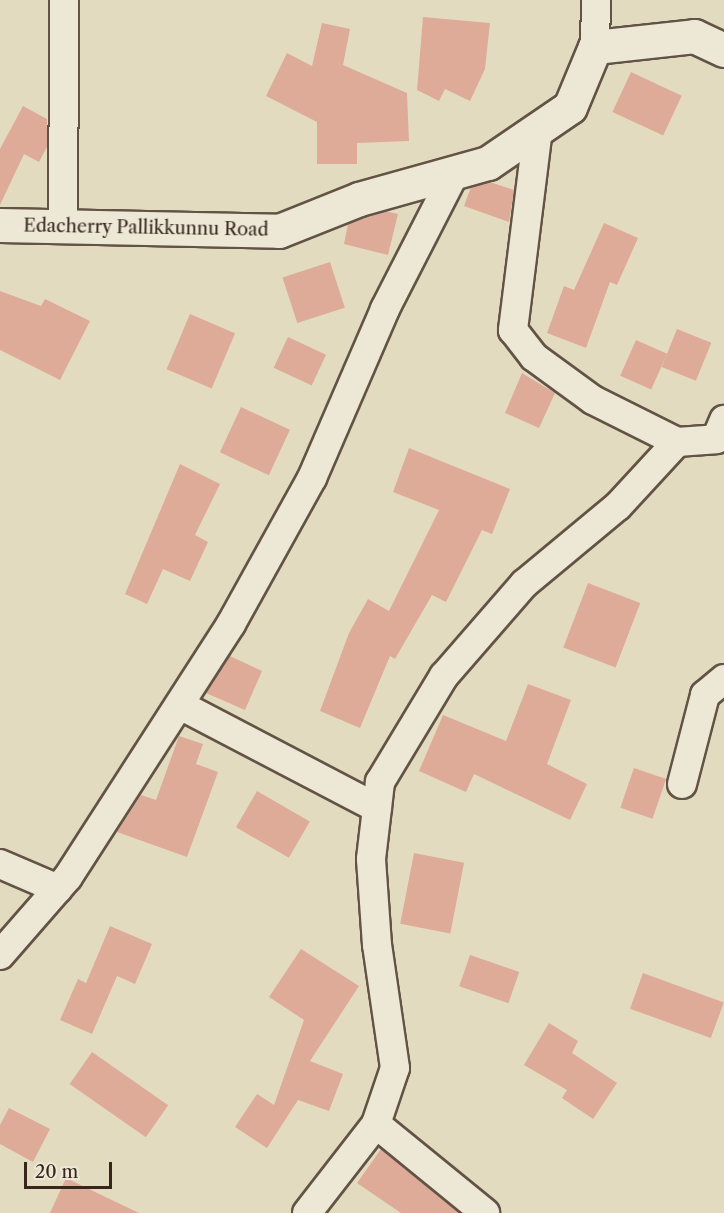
<!DOCTYPE html>
<html>
<head>
<meta charset="utf-8">
<style>
	body { margin:0 }
	#map { position:relative; width:724px; height:1213px; overflow:hidden; background:#e3dbc0; font-family:"Libre Caslon Text",serif }
	div>[style] { position:absolute }
	.building>* { inset:0; background:#deab99; transform-origin:0 0 }
	.roads { filter:drop-shadow(2px 0 #635345) drop-shadow(-2px 0 #635345) drop-shadow(0 2px #635345) drop-shadow(0 -2px #635345) }
	.street>* { height:28px; margin:-14px; padding:0 14px; transform-origin:14px; border-radius:14px; background:#ede8d6 }
	.secondary>* { height:33px; margin:-16.5px; padding:0 16.5px; transform-origin:16.5px; border-radius:16.5px; background:#ede8d6 }
	span { translate:-50% -50%; white-space:nowrap; text-align:center; line-height:1.15; -webkit-text-stroke:4.5px #ede8d6; paint-order:stroke }
	.street-label { font-size:18px; color:#38261c }
	.scale { position:absolute; left:24px; top:1162px; width:88px; height:27px; box-sizing:border-box; border:3px solid #38261c; border-top:0; padding-left:8px; font-size:18px; line-height:21px; white-space:nowrap; color:#38261c; -webkit-text-stroke:4px #ede8d6; paint-order:stroke }
</style>
</head>
<body>
<div id="map">
	<div class="building">
		<i style="clip-path:polygon(423px 17px,490px 23px,485px 69px,470px 101px,445px 89px,439px 101px,417px 90px)"></i>
		<i style="clip-path:polygon(322px 23px,350px 29px,343px 65px,407px 93px,409px 141px,357px 143px,357px 164px,317px 164px,317px 122px,266px 96px,287px 53px,312px 66px)"></i>
		<i style="left:631px;top:72px;width:56px;height:44px;rotate:25deg"></i>
		<i style="clip-path:polygon(23px 106px,47px 119px,47px 147px,39px 162px,24px 154px,0 205px,0 149px)"></i>
		<i style="clip-path:polygon(490px 182px,514px 190px,509px 222px,464px 206px,471px 187px)"></i>
		<i style="clip-path:polygon(385px 211px,398px 214px,388px 255px,344px 244px,348px 224px)"></i>
		<i style="clip-path:polygon(604px 223px,638px 238px,617px 285px,610px 282px,586px 348px,547px 333px,564px 286px,574px 290px)"></i>
		<i style="left:330px;top:262px;width:48px;height:50px;rotate:72deg"></i>
		<i style="clip-path:polygon(0 291px,41px 306px,45px 299px,90px 321px,60px 380px,0 350px)"></i>
		<i style="left:190px;top:314px;width:49px;height:60px;rotate:23deg"></i>
		<i style="left:677px;top:329px;width:37px;height:41px;rotate:22deg"></i>
		<i style="left:288px;top:337px;width:42px;height:34px;rotate:25deg"></i>
		<i style="left:636px;top:340px;width:34px;height:39px;rotate:24deg"></i>
		<i style="clip-path:polygon(522px 373px,555px 393px,539px 428px,505px 413px)"></i>
		<i style="left:241px;top:407px;width:54px;height:50px;rotate:25deg"></i>
		<i style="clip-path:polygon(409px 448px,510px 489px,492px 534px,482px 530px,446px 602px,432px 595px,395px 659px,390px 656px,360px 728px,320px 711px,349px 633px,368px 599px,389px 611px,439px 510px,393px 492px)"></i>
		<i style="clip-path:polygon(180px 464px,220px 484px,195px 535px,208px 542px,190px 581px,163px 569px,147px 604px,125px 594px)"></i>
		<i style="left:588px;top:583px;width:56px;height:69px;rotate:21deg"></i>
		<i style="clip-path:polygon(230px 656px,262px 671px,245px 710px,206px 693px)"></i>
		<i style="clip-path:polygon(528px 684px,571px 700px,547px 764px,587px 784px,570px 820px,474px 774px,466px 792px,419px 771px,443px 715px,506px 741px)"></i>
		<i style="clip-path:polygon(179px 736px,203px 744px,196px 764px,218px 772px,187px 857px,117px 832px,141px 795px,156px 800px)"></i>
		<i style="left:634px;top:768px;width:34px;height:42px;rotate:19deg"></i>
		<i style="left:257px;top:791px;width:61px;height:42px;rotate:30deg"></i>
		<i style="left:414px;top:853px;width:51px;height:72px;rotate:11deg"></i>
		<i style="clip-path:polygon(110px 926px,152px 944px,135px 984px,117px 976px,92px 1034px,60px 1020px,78px 979px,86px 983px)"></i>
		<i style="clip-path:polygon(301px 949px,359px 986px,310px 1061px,343px 1074px,329px 1111px,298px 1100px,267px 1148px,235px 1127px,257px 1094px,274px 1105px,304px 1020px,269px 997px)"></i>
		<i style="left:470px;top:955px;width:52px;height:33px;rotate:19deg"></i>
		<i style="left:643px;top:973px;width:86px;height:38px;rotate:20deg"></i>
		<i style="clip-path:polygon(549px 1023px,578px 1041px,572px 1053px,617px 1083px,593px 1119px,562px 1098px,567px 1090px,524px 1065px)"></i>
		<i style="left:92px;top:1052px;width:93px;height:39px;rotate:35deg"></i>
		<i style="clip-path:polygon(9px 1108px,50px 1129px,33px 1162px,0 1144px,0 1125px)"></i>
		<i style="clip-path:polygon(381px 1149px,439px 1197px,459px 1213px,401px 1213px,357px 1183px)"></i>
		<i style="clip-path:polygon(66px 1178px,139px 1213px,50px 1213px)"></i>
	</div>
	<div class="roads">
		<div class="street">
			<i style="left:595px;top:47px;width:47px;rotate:-88.8deg"></i>
			<i style="left:538px;top:129px;width:203px;rotate:97.1deg"></i>
			<i style="left:513px;top:330px;width:34px;rotate:52deg"></i>
			<i style="left:534px;top:357px;width:73px;rotate:36.1deg"></i>
			<i style="left:593px;top:400px;width:94px;rotate:26.6deg"></i>
			<i style="left:63px;top:226px;width:226px;rotate:-89.7deg"></i>
			<i style="left:180px;top:705px;width:222px;rotate:27.6deg"></i>
			<i style="left:682px;top:784px;width:92px;rotate:-75.5deg"></i>
			<i style="left:705px;top:695px;width:25px;rotate:-40deg"></i>
			<i style="left:0;top:864px;width:63px;rotate:23.3deg"></i>
			<i style="left:0;top:955px;width:103px;rotate:-48.9deg"></i>
			<i style="left:68px;top:877px;width:301px;rotate:-57.2deg"></i>
			<i style="left:231px;top:624px;width:167px;rotate:-61deg"></i>
			<i style="left:312px;top:478px;width:184px;rotate:-66.6deg"></i>
			<i style="left:385px;top:309px;width:154px;rotate:-62.9deg"></i>
			<i style="left:376px;top:1124px;width:141px;rotate:39.2deg"></i>
			<i style="left:307px;top:1213px;width:113px;rotate:-52.2deg"></i>
			<i style="left:376px;top:1124px;width:59px;rotate:-71.3deg"></i>
			<i style="left:395px;top:1068px;width:124px;rotate:-98.3deg"></i>
			<i style="left:377px;top:945px;width:86px;rotate:-94deg"></i>
			<i style="left:371px;top:859px;width:78px;rotate:-83.3deg"></i>
			<i style="left:380px;top:782px;width:124px;rotate:-58.9deg"></i>
			<i style="left:444px;top:676px;width:122px;rotate:-49deg"></i>
			<i style="left:524px;top:584px;width:122px;rotate:-39.7deg"></i>
			<i style="left:618px;top:506px;width:87px;rotate:-47.3deg"></i>
			<i style="left:677px;top:442px;width:39px;rotate:-4deg"></i>
			<i style="left:716px;top:439px;width:21px;rotate:-67deg"></i>
		</div>
		<div class="secondary">
			<i style="left:0;top:225px;width:279px;rotate:1.2deg"></i>
			<i style="left:279px;top:231px;width:86px;rotate:-21.8deg"></i>
			<i style="left:359px;top:199px;width:134px;rotate:-15.6deg"></i>
			<i style="left:488px;top:163px;width:99px;rotate:-34.3deg"></i>
			<i style="left:570px;top:107px;width:65px;rotate:-67.4deg"></i>
			<i style="left:595px;top:47px;width:100px;rotate:-6.3deg"></i>
			<i style="left:694px;top:36px;width:33px;rotate:25deg"></i>
		</div>
	</div>
	<div class="street-label">
		<span style="left:146px;top:228px;rotate:1deg">Edacherry Pallikkunnu Road</span>
	</div>
	<div class="scale">20 m</div>
</div>
</body>
</html>
